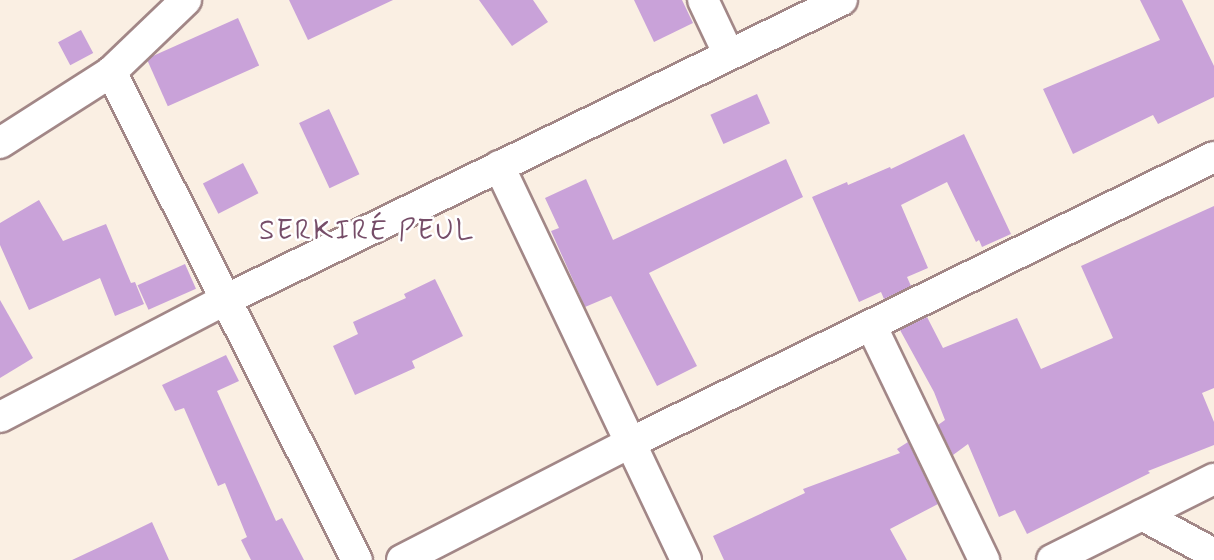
<!DOCTYPE html>
<html>
<head>
<meta charset="utf-8">
<style>
	body { margin:0 }
	#map { position:relative; width:1214px; height:560px; overflow:hidden; background:#faefe3; font-family:Mynerve,sans-serif }
	div>[style] { position:absolute }
	.building>* { inset:0; background:#c9a2d9; transform-origin:0 0 }
	.roads { filter:drop-shadow(2px 0 #a28787) drop-shadow(-2px 0 #a28787) drop-shadow(0 2px #a28787) drop-shadow(0 -2px #a28787) }
	.street>* { height:30px; margin:-15px; padding:0 15px; transform-origin:15px; border-radius:15px; background:#fff }
	span { translate:-50% -50%; white-space:nowrap; text-align:center; line-height:1.15; -webkit-text-stroke:5px #fff; paint-order:stroke }
	.quarter-label { font-size:28px; color:#764d68; letter-spacing:2px }
</style>
</head>
<body>
<div id="map">
	<div class="building">
		<i style="clip-path:polygon(289px 0,393px 0,308px 40px)"></i>
		<i style="clip-path:polygon(479px 0,533px 0,548px 22px,512px 46px)"></i>
		<i style="clip-path:polygon(634px 0,682px 0,693px 23px,654px 42px)"></i>
		<i style="clip-path:polygon(1140px 0,1182px 0,1214px 66px,1214px 97px,1158px 124px,1153px 115px,1073px 154px,1043px 89px,1160px 40px)"></i>
		<i style="left:238px;top:18px;width:52px;height:100px;rotate:66deg"></i>
		<i style="left:81px;top:30px;width:26px;height:26px;rotate:62deg"></i>
		<i style="left:757px;top:94px;width:32px;height:51px;rotate:66deg"></i>
		<i style="left:329px;top:109px;width:72px;height:33px;rotate:65deg"></i>
		<i style="clip-path:polygon(964px 134px,1011px 234px,982px 247px,979px 240px,976px 242px,947px 182px,901px 205px,928px 268px,907px 277px,911px 286px,884px 299px,881px 292px,859px 302px,812px 197px,847px 182px,848px 185px,890px 167px,891px 169px)"></i>
		<i style="clip-path:polygon(786px 159px,803px 197px,649px 273px,697px 366px,657px 386px,611px 296px,585px 307px,551px 231px,559px 228px,545px 198px,586px 179px,613px 240px)"></i>
		<i style="left:243px;top:163px;width:34px;height:45px;rotate:63deg"></i>
		<i style="clip-path:polygon(39px 200px,63px 241px,106px 224px,131px 283px,135px 282px,144px 304px,115px 316px,100px 278px,29px 310px,0 245px,0 223px)"></i>
		<i style="clip-path:polygon(1214px 206px,1214px 388px,1202px 393px,1214px 422px,1214px 445px,1148px 471px,1150px 473px,1027px 534px,1015px 510px,999px 517px,968px 444px,953px 455px,938px 425px,945px 420px,934px 392px,900px 330px,927px 317px,943px 348px,1017px 318px,1041px 369px,1113px 338px,1081px 266px)"></i>
		<i style="left:185px;top:264px;width:27px;height:52px;rotate:66deg"></i>
		<i style="clip-path:polygon(435px 279px,463px 336px,412px 361px,415px 368px,355px 395px,333px 346px,358px 334px,353px 322px,406px 298px,404px 294px)"></i>
		<i style="clip-path:polygon(0 300px,33px 358px,0 378px)"></i>
		<i style="clip-path:polygon(226px 355px,239px 381px,217px 391px,276px 521px,282px 518px,304px 560px,251px 560px,241px 540px,247px 537px,225px 483px,218px 486px,184px 408px,175px 411px,162px 385px)"></i>
		<i style="clip-path:polygon(908px 442px,938px 504px,890px 529px,907px 560px,724px 560px,713px 536px,805px 493px,803px 489px,900px 453px,897px 449px)"></i>
		<i style="clip-path:polygon(152px 522px,169px 560px,72px 560px,119px 538px)"></i>
	</div>
	<div class="roads">
		<div class="street">
			<i style="left:703px;top:0;width:59px;rotate:64.7deg"></i>
			<i style="left:111px;top:72px;width:546px;rotate:63.25deg"></i>
			<i style="left:0;top:143px;width:132px;rotate:-32.6deg"></i>
			<i style="left:111px;top:72px;width:104px;rotate:-43.8deg"></i>
			<i style="left:499px;top:166px;width:436px;rotate:64.6deg"></i>
			<i style="left:871px;top:325px;width:261px;rotate:64.3deg"></i>
			<i style="left:0;top:417px;width:254px;rotate:-27.5deg"></i>
			<i style="left:225px;top:300px;width:686px;rotate:-25.93deg"></i>
			<i style="left:1142px;top:515px;width:82px;rotate:28.4deg"></i>
			<i style="left:402px;top:560px;width:256px;rotate:-27.2deg"></i>
			<i style="left:630px;top:443px;width:650px;rotate:-26.09deg"></i>
			<i style="left:1052px;top:560px;width:181px;rotate:-26.6deg"></i>
		</div>
	</div>
	<div class="quarter-label">
		<span style="left:367px;top:232px">SERKIRÉ PEUL</span>
	</div>
</div>
</body>
</html>
